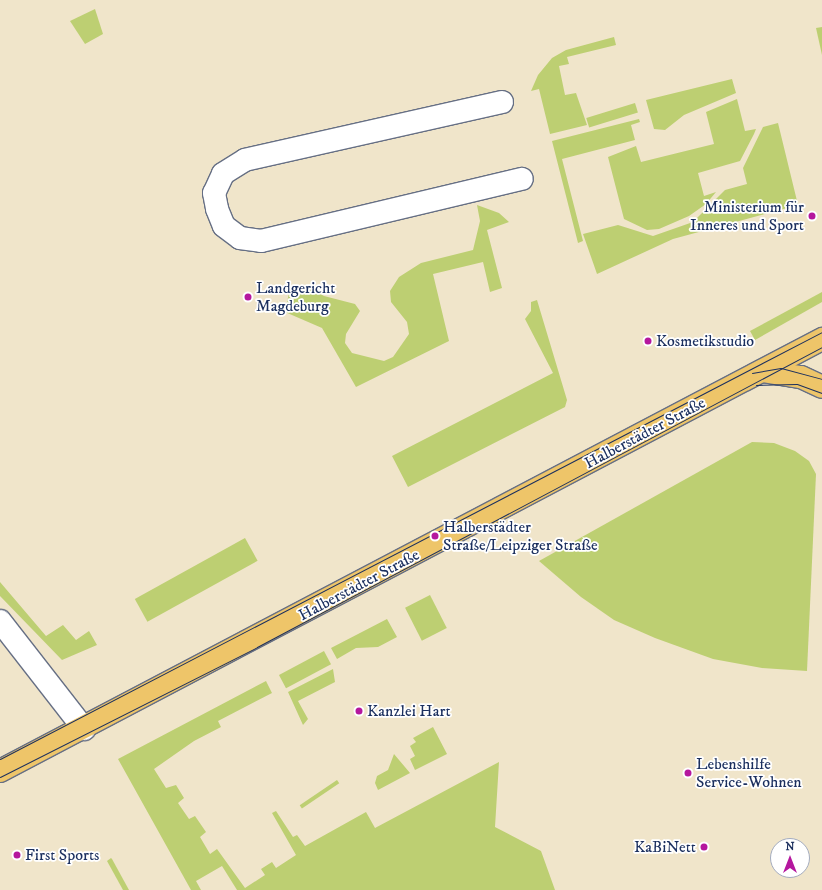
<!DOCTYPE html>
<html>
<head>
<meta charset="utf-8">
<style>
	body { margin:0 }
	#map { position:relative; width:822px; height:890px; overflow:hidden; background:#f0e5ca; font-family:"IM FELL DW Pica",serif }
	div>[style] { position:absolute }
	.green>* { inset:0; background:#bdcf72; transform-origin:0 0 }
	.roads { filter:drop-shadow(1px 0 #666f84) drop-shadow(-1px 0 #666f84) drop-shadow(0 1px #666f84) drop-shadow(0 -1px #666f84) }
	.minor>* { height:22px; margin:-11px; padding:0 11px; transform-origin:11px; border-radius:11px; background:#fff }
	.major>* { height:22px; margin:-11px; padding:0 11px; transform-origin:11px; border-radius:11px; background:#eec569 }
	.tram>* { height:1px; margin:-0.5px; padding:0 0.5px; transform-origin:0.5px; border-radius:0.5px; background:#1b2f5e }
	.dots>* { width:11px; height:11px; translate:-50% -50%; box-sizing:border-box; border:2px solid #fff; border-radius:50% }
	span { translate:-50% -50%; white-space:nowrap; text-align:center; line-height:1.15; -webkit-text-stroke:3.5px #fff; paint-order:stroke }
	.poi-label { font-size:16px; color:#1b2f5e }
	.right { translate:-100% -50%; text-align:right }
	.left { translate:0 -50%; text-align:left }
	.street-label { font-size:16px; color:#1b2f5e }
	.north { position:absolute; left:770px; top:838px; width:40px; height:40px; box-sizing:border-box; background:#fff; border:1px solid #a4acbf; border-radius:50%; rotate:0deg; font-size:11px; font-weight:700; line-height:16px; text-align:center; color:#1b2f5e }
	.north::after { content:''; display:block; margin:auto; width:14px; height:18px; background:#b5179e; clip-path:polygon(50% 0,100% 100%,50% 72%,0 100%) }
</style>
</head>
<body>
<div id="map">
	<div class="green">
		<i style="clip-path:polygon(95px 9px,103px 34px,85px 44px,70px 21px)"></i>
		<i style="clip-path:polygon(822px 27px,822px 55px,816px 28px)"></i>
		<i style="clip-path:polygon(614px 37px,616px 45px,567px 57px,569px 64px,559px 66px,565px 95px,576px 93px,587px 125px,550px 134px,539px 89px,531px 91px,538px 75px,552px 58px,566px 50px)"></i>
		<i style="clip-path:polygon(732px 79px,736px 93px,684px 115px,665px 130px,654px 129px,646px 100px)"></i>
		<i style="clip-path:polygon(737px 99px,745px 131px,756px 129px,754px 134px,740px 161px,698px 173px,704px 196px,716px 192px,706px 204px,689px 216px,659px 229px,647px 230px,624px 219px,608px 157px,636px 146px,641px 162px,714px 144px,706px 112px)"></i>
		<i style="left:635px;top:103px;width:10px;height:51px;rotate:73deg"></i>
		<i style="clip-path:polygon(639px 119px,640px 122px,631px 125px,635px 140px,562px 159px,583px 241px,578px 243px,552px 141px)"></i>
		<i style="clip-path:polygon(778px 123px,798px 205px,673px 239px,597px 274px,583px 234px,618px 225px,653px 236px,693px 222px,725px 190px,747px 184px,743px 168px,763px 127px)"></i>
		<i style="clip-path:polygon(477px 205px,499px 213px,509px 222px,487px 230px,502px 288px,490px 292px,483px 262px,433px 274px,449px 341px,356px 387px,322px 328px,285px 312px,290px 288px,308px 287px,324px 296px,355px 304px,360px 311px,346px 334px,345px 343px,352px 353px,384px 361px,393px 357px,409px 334px,407px 322px,391px 302px,390px 291px,399px 277px,421px 263px,473px 250px,480px 221px)"></i>
		<i style="clip-path:polygon(822px 292px,822px 302px,755px 340px,750px 331px)"></i>
		<i style="clip-path:polygon(537px 300px,567px 400px,565px 407px,408px 487px,392px 456px,553px 373px,525px 319px,531px 311px,531px 302px)"></i>
		<i style="clip-path:polygon(752px 442px,774px 443px,795px 451px,809px 461px,816px 474px,807px 671px,762px 668px,713px 659px,655px 638px,614px 620px,581px 597px,539px 561px)"></i>
		<i style="left:245px;top:538px;width:26px;height:126px;rotate:61deg"></i>
		<i style="clip-path:polygon(0 582px,46px 636px,63px 625px,76px 640px,89px 631px,97px 645px,62px 660px,0 596px)"></i>
		<i style="left:430px;top:595px;width:37px;height:28px;rotate:63deg"></i>
		<i style="clip-path:polygon(387px 619px,397px 637px,378px 647px,356px 648px,337px 659px,331px 648px)"></i>
		<i style="left:324px;top:651px;width:15px;height:51px;rotate:62deg"></i>
		<i style="clip-path:polygon(333px 669px,335px 682px,298px 701px,308px 719px,303px 725px,288px 692px)"></i>
		<i style="clip-path:polygon(266px 681px,272px 693px,218px 721px,221px 727px,194px 741px,154px 769px,166px 788px,176px 785px,184px 798px,178px 803px,189px 819px,195px 816px,206px 832px,200px 837px,210px 854px,217px 849px,245px 888px,265px 875px,261px 869px,272px 862px,276px 868px,296px 855px,272px 813px,276px 811px,293px 837px,297px 835px,305px 846px,366px 812px,375px 828px,499px 762px,495px 827px,541px 851px,555px 890px,237px 890px,222px 866px,196px 881px,201px 890px,191px 890px,118px 759px)"></i>
		<i style="clip-path:polygon(433px 727px,447px 754px,415px 770px,410px 759px,415px 756px,410px 746px,416px 742px,413px 738px)"></i>
		<i style="clip-path:polygon(394px 754px,410px 773px,378px 790px,375px 783px,377px 776px,388px 770px)"></i>
		<i style="left:337px;top:780px;width:4px;height:45px;rotate:56deg"></i>
		<i style="clip-path:polygon(111px 858px,112px 859px,129px 890px,123px 890px,107px 861px)"></i>
	</div>
	<div class="roads">
		<div class="minor">
			<i style="left:502px;top:102px;width:263px;rotate:167.3deg"></i>
			<i style="left:245px;top:160px;width:26px;rotate:148deg"></i>
			<i style="left:223px;top:174px;width:21px;rotate:115deg"></i>
			<i style="left:214px;top:193px;width:16px;rotate:79deg"></i>
			<i style="left:217px;top:209px;width:18px;rotate:68deg"></i>
			<i style="left:224px;top:226px;width:20px;rotate:37deg"></i>
			<i style="left:240px;top:238px;width:21px;rotate:8deg"></i>
			<i style="left:261px;top:241px;width:268px;rotate:-13.4deg"></i>
			<i style="left:0;top:621px;width:137px;rotate:52.1deg"></i>
		</div>
		<div class="major">
			<i style="left:762px;top:371px;width:39px;rotate:9deg"></i>
			<i style="left:801px;top:377px;width:23px;rotate:25deg"></i>
			<i style="left:0;top:771px;width:929px;rotate:-27.72deg"></i>
		</div>
	</div>
	<div class="tram">
		<i style="left:752px;top:373px;width:29px;rotate:-10deg"></i>
		<i style="left:781px;top:368px;width:42px;rotate:15deg"></i>
		<i style="left:756px;top:385px;width:41px;rotate:-1.4deg"></i>
		<i style="left:797px;top:384px;width:27px;rotate:20deg"></i>
		<i style="left:0;top:759px;width:926px;rotate:-27.45deg"></i>
		<i style="left:0;top:777px;width:288px;rotate:-26.8deg"></i>
		<i style="left:257px;top:647px;width:640px;rotate:-27.97deg"></i>
	</div>
	<div class="dots">
		<i style="left:812px;top:216px;background:#b5179e"></i>
		<i style="left:248px;top:297px;background:#b5179e"></i>
		<i style="left:648px;top:341px;background:#b5179e"></i>
		<i style="left:435px;top:536px;background:#b5179e"></i>
		<i style="left:359px;top:711px;background:#b5179e"></i>
		<i style="left:688px;top:773px;background:#b5179e"></i>
		<i style="left:704px;top:847px;background:#b5179e"></i>
		<i style="left:17px;top:855px;background:#b5179e"></i>
	</div>
	<div class="poi-label">
		<span class="right" style="left:804px;top:216px">Ministerium für<br>Inneres und Sport</span>
		<span class="left" style="left:256px;top:297px">Landgericht<br>Magdeburg</span>
		<span class="left" style="left:656px;top:341px">Kosmetikstudio</span>
		<span class="left" style="left:443px;top:536px">Halberstädter<br>Straße/Leipziger Straße</span>
		<span class="left" style="left:367px;top:711px">Kanzlei Hart</span>
		<span class="left" style="left:696px;top:773px">Lebenshilfe<br>Service-Wohnen</span>
		<span class="right" style="left:696px;top:847px">KaBiNett</span>
		<span class="left" style="left:25px;top:855px">First Sports</span>
	</div>
	<div class="street-label">
		<span style="left:645px;top:433px;rotate:-28deg">Halberstädter Straße</span>
		<span style="left:359px;top:585px;rotate:-28deg">Halberstädter Straße</span>
	</div>
	<div class="north">N</div>
</div>
</body>
</html>
